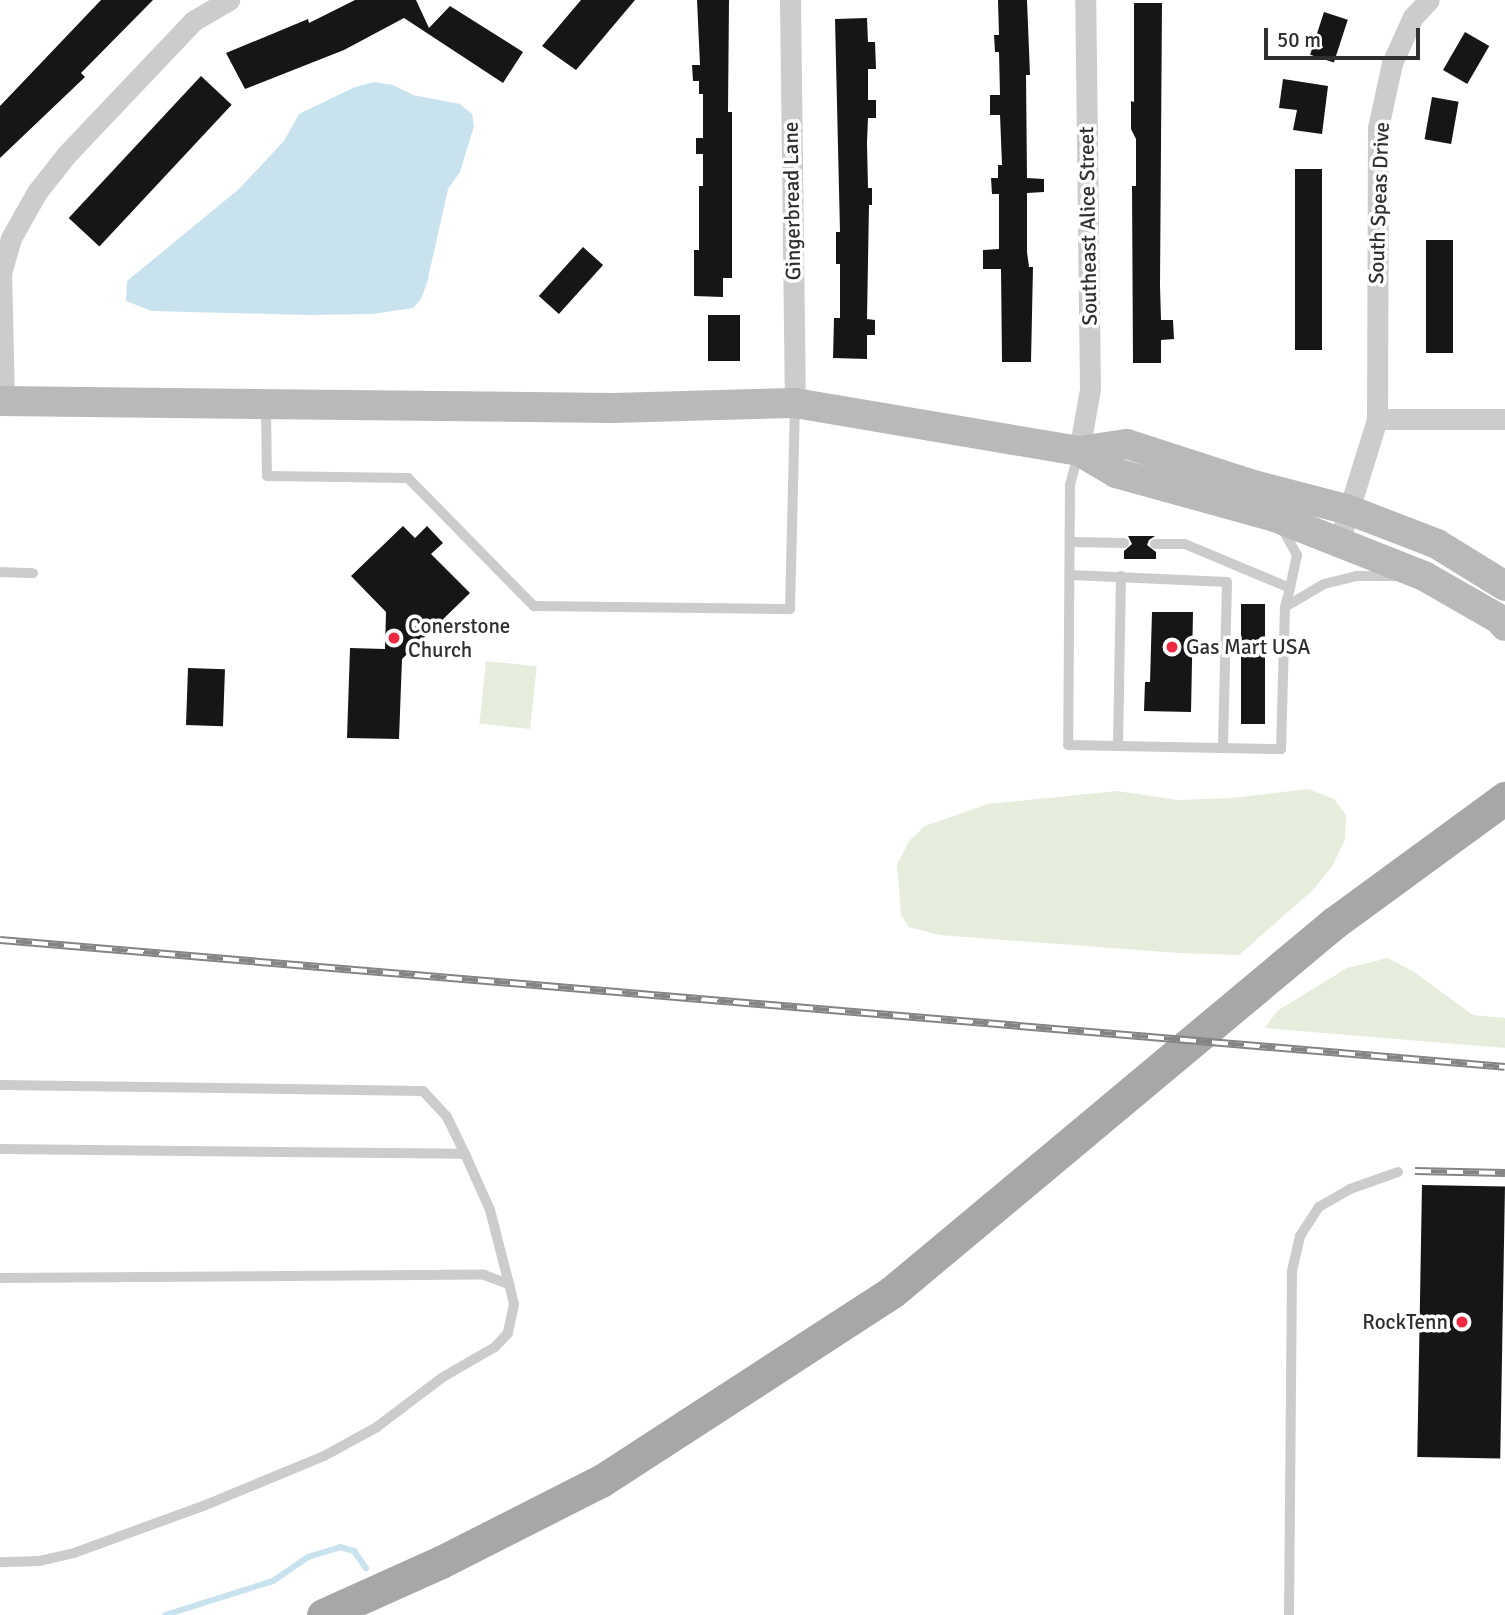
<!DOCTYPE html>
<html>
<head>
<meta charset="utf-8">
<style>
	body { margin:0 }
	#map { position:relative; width:1505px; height:1615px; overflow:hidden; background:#fff; font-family:Signika,sans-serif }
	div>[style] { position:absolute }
	.green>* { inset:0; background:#e7eddd; transform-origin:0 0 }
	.water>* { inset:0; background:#c8e2ee }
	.stream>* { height:6px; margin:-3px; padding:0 3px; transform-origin:3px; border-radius:3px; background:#c8e2ee }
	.building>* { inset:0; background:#161616; transform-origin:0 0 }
	.service>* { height:10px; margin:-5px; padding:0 5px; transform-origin:5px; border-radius:5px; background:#ccc }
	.minor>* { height:21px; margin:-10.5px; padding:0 10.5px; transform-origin:10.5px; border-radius:10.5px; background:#ccc }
	.secondary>* { height:30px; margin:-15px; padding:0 15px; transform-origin:15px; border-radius:15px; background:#b9b9b9 }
	.primary>* { height:33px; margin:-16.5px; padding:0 16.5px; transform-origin:16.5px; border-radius:16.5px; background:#a7a7a7 }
	.rail>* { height:8px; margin-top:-4px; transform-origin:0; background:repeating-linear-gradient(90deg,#fff 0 16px,#848484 0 32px); box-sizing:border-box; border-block:2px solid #848484 }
	.dots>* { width:19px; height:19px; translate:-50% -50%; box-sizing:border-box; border:4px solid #fff; border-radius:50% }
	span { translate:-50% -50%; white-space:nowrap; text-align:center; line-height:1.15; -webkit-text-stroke:7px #fff; paint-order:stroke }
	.street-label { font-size:21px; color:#2f2f2f }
	.poi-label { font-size:21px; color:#2f2f2f }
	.left { translate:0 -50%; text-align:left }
	.right { translate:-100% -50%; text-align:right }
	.scale { position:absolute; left:1264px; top:28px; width:156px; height:32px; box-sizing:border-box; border:4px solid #2f2f2f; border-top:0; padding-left:9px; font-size:21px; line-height:24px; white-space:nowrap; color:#2f2f2f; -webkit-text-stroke:5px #fff; paint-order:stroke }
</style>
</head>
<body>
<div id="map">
	<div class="green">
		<i style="left:486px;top:661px;width:51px;height:63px;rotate:6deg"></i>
		<i style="clip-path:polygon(1308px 789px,1334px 799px,1346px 815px,1345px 839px,1333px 865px,1314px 889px,1239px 955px,1178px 953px,939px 935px,909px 927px,901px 915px,897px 865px,909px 841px,925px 826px,988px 804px,1117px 791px,1178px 800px,1232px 798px)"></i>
		<i style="clip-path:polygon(1388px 958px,1414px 972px,1473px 1015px,1505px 1018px,1505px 1048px,1265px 1028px,1277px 1011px,1347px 968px)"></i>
	</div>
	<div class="water">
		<i style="clip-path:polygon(374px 82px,393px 85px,413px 95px,460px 104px,472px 114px,474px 126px,460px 172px,448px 189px,427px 283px,421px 299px,413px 308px,372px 314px,309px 315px,152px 311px,126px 301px,127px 281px,239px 189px,284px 141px,299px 114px,355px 87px)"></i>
	</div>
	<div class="stream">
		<i style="left:165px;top:1615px;width:113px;rotate:-17.5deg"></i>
		<i style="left:273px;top:1581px;width:42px;rotate:-34.4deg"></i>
		<i style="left:308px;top:1557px;width:34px;rotate:-17deg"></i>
		<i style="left:340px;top:1547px;width:15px;rotate:16deg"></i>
		<i style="left:354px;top:1551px;width:21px;rotate:55deg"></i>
	</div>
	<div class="building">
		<i style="clip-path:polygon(101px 0,153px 0,81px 73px,85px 77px,0 158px,0 106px)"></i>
		<i style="clip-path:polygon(355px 0,416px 0,429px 28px,450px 6px,523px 52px,503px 83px,404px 18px,344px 50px,245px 89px,226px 53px,308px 19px,309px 23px)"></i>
		<i style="clip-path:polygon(581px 0,635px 0,576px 70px,542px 46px)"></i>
		<i style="clip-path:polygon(697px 0,729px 0,728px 112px,732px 112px,732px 278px,723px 278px,723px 297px,694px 296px,694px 250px,699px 250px,699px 186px,703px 186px,703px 154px,696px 154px,696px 138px,703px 138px,703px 94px,699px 94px,699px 81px,693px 81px,692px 65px,700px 65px)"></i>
		<i style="clip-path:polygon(998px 0,1027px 0,1030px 75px,1026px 75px,1027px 178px,1044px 179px,1044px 192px,1027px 193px,1027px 252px,1029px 267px,1033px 267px,1031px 362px,1002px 362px,1001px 269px,983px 269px,983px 250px,999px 249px,999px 194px,992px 194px,991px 178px,998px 178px,998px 165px,1002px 165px,1000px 115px,990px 115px,990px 95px,1000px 95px,999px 52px,995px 52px,994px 35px,999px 35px)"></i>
		<i style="clip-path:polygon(1134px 3px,1162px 3px,1160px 285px,1161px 320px,1173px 320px,1174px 339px,1161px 340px,1161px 363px,1133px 363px,1132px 186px,1136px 186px,1136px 139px,1131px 129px,1131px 101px,1134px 102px)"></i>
		<i style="left:1324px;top:12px;width:25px;height:45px;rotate:18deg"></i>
		<i style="clip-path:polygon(867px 18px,868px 42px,875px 42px,876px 69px,868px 69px,868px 100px,876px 100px,876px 118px,868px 118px,867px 143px,868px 188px,872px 188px,872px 205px,869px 205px,867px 319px,875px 320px,875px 335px,867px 335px,867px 359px,833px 358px,834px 318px,840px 318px,840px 264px,836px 264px,836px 232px,840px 232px,835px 19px)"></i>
		<i style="left:1465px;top:32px;width:28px;height:44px;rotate:30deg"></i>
		<i style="left:201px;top:76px;width:42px;height:194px;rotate:43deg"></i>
		<i style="clip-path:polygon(1283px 79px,1328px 86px,1322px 134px,1293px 130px,1297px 110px,1279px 108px)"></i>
		<i style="left:1432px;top:97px;width:27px;height:43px;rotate:10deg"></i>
		<i style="left:1295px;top:169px;width:27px;height:181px"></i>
		<i style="left:1426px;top:240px;width:27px;height:113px"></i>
		<i style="left:583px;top:247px;width:27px;height:66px;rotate:42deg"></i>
		<i style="left:708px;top:315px;width:32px;height:46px"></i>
		<i style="clip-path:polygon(403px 526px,415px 538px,427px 526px,443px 543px,431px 554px,470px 593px,402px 659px,399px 739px,347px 738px,350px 648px,385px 649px,386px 612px,351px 576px)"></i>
		<i style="clip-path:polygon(1128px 536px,1155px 536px,1149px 540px,1147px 545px,1156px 552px,1156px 559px,1124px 559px,1124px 551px,1132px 544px)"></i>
		<i style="left:1241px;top:604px;width:24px;height:120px"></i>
		<i style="clip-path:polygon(1152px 612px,1193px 612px,1191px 712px,1144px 711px,1145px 682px,1150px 682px)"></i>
		<i style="left:188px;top:668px;width:37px;height:57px;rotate:2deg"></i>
		<i style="left:1422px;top:1185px;width:83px;height:272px;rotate:1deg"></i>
	</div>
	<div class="service">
		<i style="left:266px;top:408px;width:68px;rotate:89.2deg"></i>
		<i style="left:267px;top:476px;width:141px;rotate:0.8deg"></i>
		<i style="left:408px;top:478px;width:180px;rotate:45.5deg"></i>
		<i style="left:534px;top:606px;width:256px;rotate:0.7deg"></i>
		<i style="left:790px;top:609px;width:204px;rotate:-88.6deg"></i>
		<i style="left:1078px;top:455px;width:31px;rotate:105deg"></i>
		<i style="left:1070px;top:485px;width:260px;rotate:90.4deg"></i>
		<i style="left:1068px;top:745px;width:213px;rotate:1.1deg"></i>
		<i style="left:1281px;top:749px;width:142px;rotate:-88.4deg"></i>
		<i style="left:1285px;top:607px;width:20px;rotate:-75deg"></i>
		<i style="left:1290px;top:588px;width:114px;rotate:-157.3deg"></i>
		<i style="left:1185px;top:544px;width:30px;rotate:180deg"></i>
		<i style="left:1282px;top:528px;width:31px;rotate:61deg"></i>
		<i style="left:1297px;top:555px;width:34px;rotate:102deg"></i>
		<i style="left:1070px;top:542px;width:54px;rotate:1.1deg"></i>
		<i style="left:0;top:572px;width:33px;rotate:2deg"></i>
		<i style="left:1071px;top:575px;width:156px;rotate:2.6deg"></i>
		<i style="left:1227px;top:582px;width:166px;rotate:91.4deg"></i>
		<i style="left:1285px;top:607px;width:45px;rotate:-30.5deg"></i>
		<i style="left:1324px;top:584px;width:34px;rotate:-14deg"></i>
		<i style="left:1357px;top:576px;width:41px"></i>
		<i style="left:1118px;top:746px;width:170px;rotate:-89deg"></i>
		<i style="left:0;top:1085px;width:423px;rotate:0.8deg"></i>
		<i style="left:423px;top:1091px;width:35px;rotate:47deg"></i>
		<i style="left:447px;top:1117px;width:41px;rotate:64.1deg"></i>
		<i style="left:465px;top:1154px;width:61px;rotate:65.9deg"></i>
		<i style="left:490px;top:1210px;width:76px;rotate:75.6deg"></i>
		<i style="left:0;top:1149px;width:465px;rotate:0.6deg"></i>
		<i style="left:0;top:1278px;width:484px;rotate:-0.4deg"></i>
		<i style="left:484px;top:1275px;width:27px;rotate:20deg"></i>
		<i style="left:509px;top:1284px;width:21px;rotate:76deg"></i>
		<i style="left:514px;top:1304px;width:30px;rotate:102deg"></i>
		<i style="left:508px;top:1333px;width:19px;rotate:133deg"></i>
		<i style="left:495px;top:1347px;width:60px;rotate:150deg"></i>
		<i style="left:443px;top:1377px;width:83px;rotate:142.9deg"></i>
		<i style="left:377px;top:1427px;width:60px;rotate:151.3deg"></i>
		<i style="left:324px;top:1456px;width:131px;rotate:157.5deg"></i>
		<i style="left:203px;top:1506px;width:137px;rotate:160deg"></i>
		<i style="left:74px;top:1553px;width:37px;rotate:167deg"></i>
		<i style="left:38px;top:1561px;width:38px;rotate:178deg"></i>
		<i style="left:1289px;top:1615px;width:344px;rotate:-89.5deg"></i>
		<i style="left:1292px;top:1271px;width:36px;rotate:-77deg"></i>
		<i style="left:1300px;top:1236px;width:35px;rotate:-57deg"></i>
		<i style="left:1319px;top:1207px;width:36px;rotate:-30deg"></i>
		<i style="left:1350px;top:1189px;width:51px;rotate:-19.5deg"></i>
	</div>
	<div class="minor">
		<i style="left:790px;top:0;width:403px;rotate:89.3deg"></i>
		<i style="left:4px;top:401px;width:128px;rotate:-91.3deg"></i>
		<i style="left:1px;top:273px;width:36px;rotate:-74deg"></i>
		<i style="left:11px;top:238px;width:53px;rotate:-60.5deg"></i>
		<i style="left:37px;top:192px;width:48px;rotate:-51.7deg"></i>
		<i style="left:67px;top:154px;width:183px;rotate:-46.5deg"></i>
		<i style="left:193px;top:21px;width:42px;rotate:-30.3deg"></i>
		<i style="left:1377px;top:419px;width:128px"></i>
		<i style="left:1079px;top:451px;width:63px;rotate:-79.9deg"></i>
		<i style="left:1090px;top:389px;width:389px;rotate:-90.7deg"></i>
		<i style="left:1339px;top:542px;width:129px;rotate:-72.8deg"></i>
		<i style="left:1377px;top:419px;width:291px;rotate:-89.8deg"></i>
		<i style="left:1378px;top:128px;width:66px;rotate:-77.8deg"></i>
		<i style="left:1392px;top:63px;width:51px;rotate:-65.5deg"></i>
		<i style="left:1413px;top:17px;width:23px;rotate:-47deg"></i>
	</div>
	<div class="secondary">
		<i style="left:0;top:401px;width:613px;rotate:0.65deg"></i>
		<i style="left:613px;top:408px;width:182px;rotate:-1.6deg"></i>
		<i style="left:795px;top:403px;width:288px;rotate:9.6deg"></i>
		<i style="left:1079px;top:451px;width:49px;rotate:-8.3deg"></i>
		<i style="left:1127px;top:444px;width:129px;rotate:18deg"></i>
		<i style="left:1250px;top:484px;width:102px;rotate:14.7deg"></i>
		<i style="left:1349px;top:510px;width:94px;rotate:21.1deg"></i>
		<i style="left:1437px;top:544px;width:80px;rotate:31.7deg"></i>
		<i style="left:1079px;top:451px;width:43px;rotate:30.7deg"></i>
		<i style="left:1116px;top:473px;width:165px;rotate:15.5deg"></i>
		<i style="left:1275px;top:517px;width:160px;rotate:21.6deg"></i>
		<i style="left:1424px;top:576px;width:86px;rotate:29.8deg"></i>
		<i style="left:1499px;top:619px;width:9px;rotate:49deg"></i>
	</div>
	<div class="primary">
		<i style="left:323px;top:1615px;width:129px;rotate:-24.2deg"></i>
		<i style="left:441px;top:1562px;width:179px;rotate:-26.9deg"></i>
		<i style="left:601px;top:1481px;width:347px;rotate:-33deg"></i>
		<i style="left:892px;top:1292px;width:576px;rotate:-39.86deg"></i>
		<i style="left:1334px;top:923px;width:212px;rotate:-36.2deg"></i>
	</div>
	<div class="rail">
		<i style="left:0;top:940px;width:1510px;rotate:4.82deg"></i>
		<i style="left:1415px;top:1171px;width:90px;rotate:1.3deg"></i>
	</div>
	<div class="dots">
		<i style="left:394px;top:638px;background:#ef2944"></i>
		<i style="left:1172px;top:647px;background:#ef2944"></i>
		<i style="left:1462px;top:1322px;background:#ef2944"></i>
	</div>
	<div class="street-label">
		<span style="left:792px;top:201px;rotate:-91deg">Gingerbread Lane</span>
		<span style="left:1379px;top:203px;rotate:-88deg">South Speas Drive</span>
		<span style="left:1088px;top:226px;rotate:-91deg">Southeast Alice Street</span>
	</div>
	<div class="poi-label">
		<span class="left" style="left:408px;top:638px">Conerstone<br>Church</span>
		<span class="left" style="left:1186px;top:647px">Gas Mart USA</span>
		<span class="right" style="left:1448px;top:1322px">RockTenn</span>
	</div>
	<div class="scale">50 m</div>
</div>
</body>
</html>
